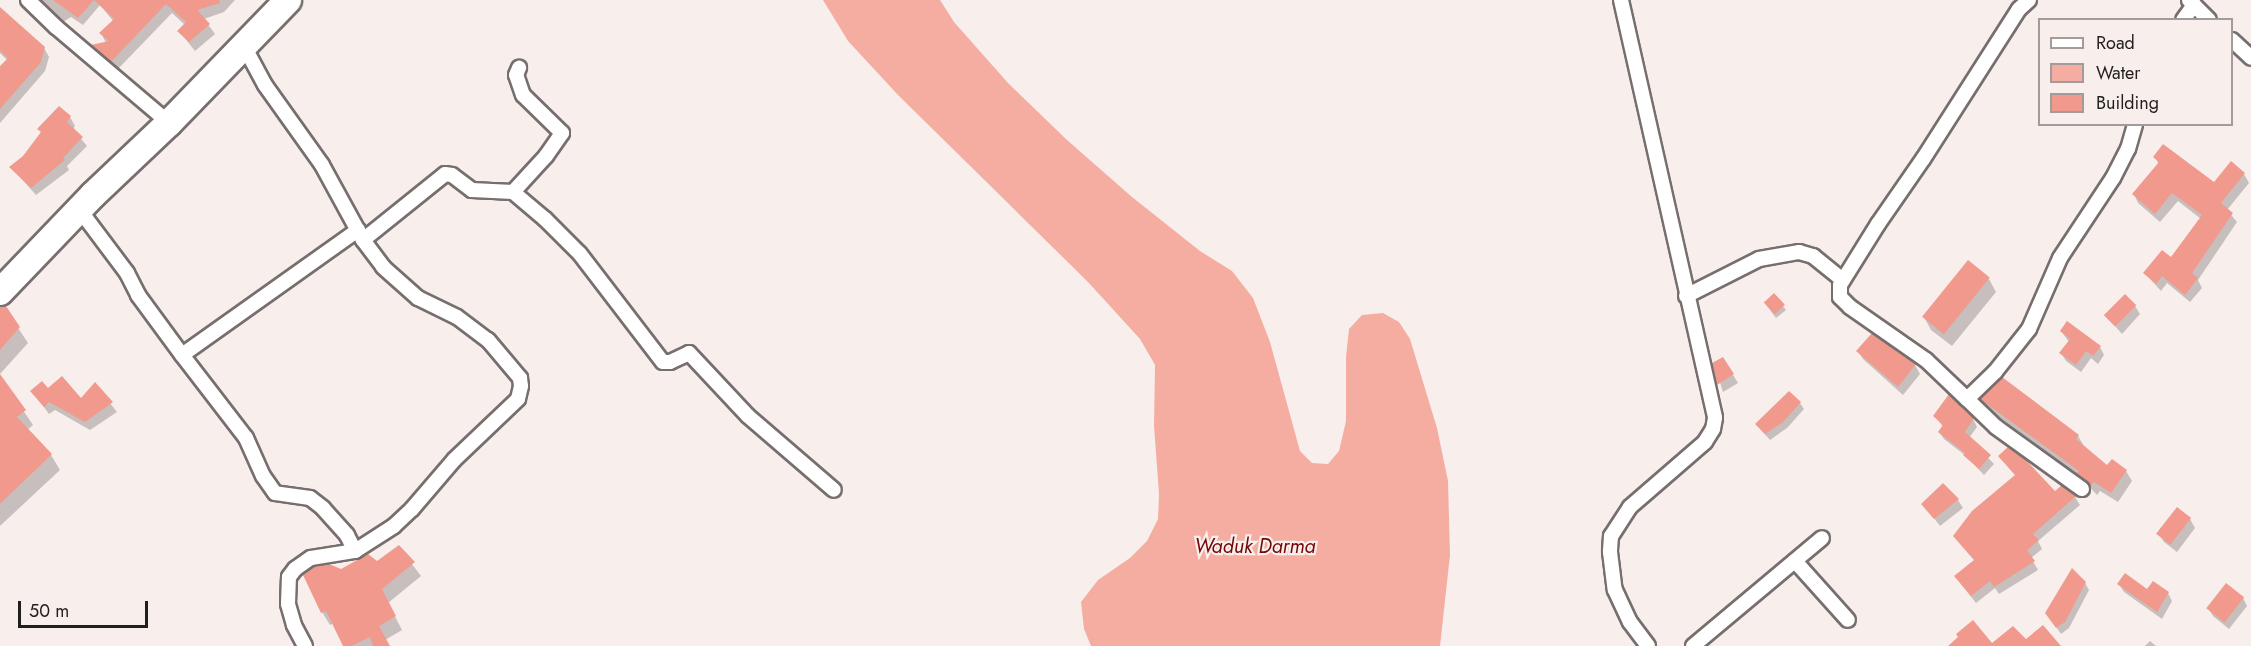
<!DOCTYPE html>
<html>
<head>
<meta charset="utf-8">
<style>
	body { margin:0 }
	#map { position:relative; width:2251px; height:646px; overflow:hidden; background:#f8efed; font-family:Jost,sans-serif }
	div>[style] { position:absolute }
	.water>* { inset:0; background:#f5ada2 }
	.shadow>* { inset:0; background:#0003 }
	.building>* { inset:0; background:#f1998d; transform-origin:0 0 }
	.roads { filter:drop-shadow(2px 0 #766f6d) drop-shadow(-2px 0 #766f6d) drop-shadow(0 2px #766f6d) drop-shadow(0 -2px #766f6d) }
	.street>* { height:14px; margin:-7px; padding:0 7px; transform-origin:7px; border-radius:7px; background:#fff }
	.highway>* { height:26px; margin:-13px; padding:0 13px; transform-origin:13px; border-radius:13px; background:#fff }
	span { translate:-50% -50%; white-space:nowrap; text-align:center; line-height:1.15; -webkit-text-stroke:4.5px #f8efed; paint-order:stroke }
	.water-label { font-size:20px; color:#720706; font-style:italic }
	.legend { position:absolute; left:2038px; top:18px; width:195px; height:108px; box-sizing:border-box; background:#f8efed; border:2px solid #a29b9a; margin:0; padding:8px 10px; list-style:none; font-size:18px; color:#211e1e }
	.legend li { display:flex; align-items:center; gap:12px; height:30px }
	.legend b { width:30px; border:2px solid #a29b9a }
	.scale { position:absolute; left:18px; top:601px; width:130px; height:27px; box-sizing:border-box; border:3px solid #211e1e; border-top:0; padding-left:8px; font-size:18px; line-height:21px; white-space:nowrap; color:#211e1e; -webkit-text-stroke:4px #f8efed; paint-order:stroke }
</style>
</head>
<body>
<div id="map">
	<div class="water">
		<i style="clip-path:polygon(823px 0,940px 0,954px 22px,1008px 83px,1067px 140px,1132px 197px,1200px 251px,1232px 271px,1253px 298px,1270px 342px,1300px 451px,1312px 463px,1328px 464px,1339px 451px,1346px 421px,1346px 357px,1349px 329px,1362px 315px,1383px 313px,1399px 322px,1410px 339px,1437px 428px,1448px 481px,1450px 555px,1440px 646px,1091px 646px,1084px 629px,1081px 602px,1098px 580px,1130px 558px,1147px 541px,1158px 519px,1159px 494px,1154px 426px,1155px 365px,1140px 339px,1088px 282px,898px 95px,848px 41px)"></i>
	</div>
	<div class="shadow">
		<i style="clip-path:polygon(36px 0,235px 0,224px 12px,204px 19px,215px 34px,195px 51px,179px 31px,185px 25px,172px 13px,117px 70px,98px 54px,93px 46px,106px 43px,101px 33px,114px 22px,100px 5px,83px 25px,71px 17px,63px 22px)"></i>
		<i style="clip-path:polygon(0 20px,44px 48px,49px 57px,45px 71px,0 123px,0 68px,7px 60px,0 53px)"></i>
		<i style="clip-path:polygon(70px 117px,75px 126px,73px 129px,87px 146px,67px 166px,69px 170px,36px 195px,11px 167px,24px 157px,42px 134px,39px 129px)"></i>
		<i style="clip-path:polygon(2155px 157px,2214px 184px,2231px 164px,2244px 174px,2249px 183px,2227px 210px,2237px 222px,2198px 280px,2202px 288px,2190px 302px,2167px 283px,2161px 291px,2145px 273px,2172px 259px,2201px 219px,2178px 201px,2160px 222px,2138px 203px,2134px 194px,2159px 165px)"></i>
		<i style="clip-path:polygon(1989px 279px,1996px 292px,1952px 346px,1931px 330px,1924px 317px)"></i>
		<i style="clip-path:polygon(1774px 295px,1786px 310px,1776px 318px,1767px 306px)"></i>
		<i style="clip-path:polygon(2135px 306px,2140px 314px,2122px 334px,2107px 317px)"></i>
		<i style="clip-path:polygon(5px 308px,28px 343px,0 374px,0 311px)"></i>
		<i style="clip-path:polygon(2061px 331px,2100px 347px,2104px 355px,2098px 364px,2091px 358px,2081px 372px,2066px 361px,2061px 353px,2069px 342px)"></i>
		<i style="clip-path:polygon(1858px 351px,1915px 365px,1920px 374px,1903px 395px,1863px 359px)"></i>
		<i style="clip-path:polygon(1723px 359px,1738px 383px,1723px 392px,1714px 364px)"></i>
		<i style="clip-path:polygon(0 376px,33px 425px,27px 430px,51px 455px,60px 470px,0 526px)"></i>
		<i style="clip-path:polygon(95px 384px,117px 412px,90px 430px,55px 410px,49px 414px,32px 391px,48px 390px,82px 401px)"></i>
		<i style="clip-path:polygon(1982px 399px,2078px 436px,2084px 446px,2108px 467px,2126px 471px,2132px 481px,2118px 502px,2100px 491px,2097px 495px,2079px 476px,1988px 409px)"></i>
		<i style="clip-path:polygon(1800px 403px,1804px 409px,1787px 428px,1770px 440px,1761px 430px,1757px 424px)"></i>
		<i style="clip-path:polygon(1935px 416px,1973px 419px,1977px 427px,1969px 438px,1994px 464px,1984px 475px,1966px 456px,1944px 439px,1939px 432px,1943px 427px)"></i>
		<i style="clip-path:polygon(2000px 457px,2055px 493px,2062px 487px,2075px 497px,2080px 505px,2038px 541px,2042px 549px,2031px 558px,2038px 570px,1999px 594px,1995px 588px,1976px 603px,1961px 584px,1975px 561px,1954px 536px,2016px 476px)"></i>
		<i style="clip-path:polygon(1958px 500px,1963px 508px,1940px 526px,1923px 504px)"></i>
		<i style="clip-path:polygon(2190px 519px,2195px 528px,2177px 552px,2164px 542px,2159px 534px)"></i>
		<i style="clip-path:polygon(399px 547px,421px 576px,388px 603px,402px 630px,385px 640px,383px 646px,344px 646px,334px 623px,330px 625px,322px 612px,341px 571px,377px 562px)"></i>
		<i style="clip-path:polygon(2085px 583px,2089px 590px,2069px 628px,2061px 634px,2051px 620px)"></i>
		<i style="clip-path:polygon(2119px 584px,2147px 591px,2168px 593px,2172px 601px,2162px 619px,2124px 592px)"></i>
		<i style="clip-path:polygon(2243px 598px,2247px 606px,2229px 629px,2213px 616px,2208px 608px)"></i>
		<i style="clip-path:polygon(2150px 641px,2156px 646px,2145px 646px)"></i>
	</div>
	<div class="building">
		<i style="clip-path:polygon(53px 0,219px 0,220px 3px,197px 10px,210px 24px,189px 42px,177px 31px,186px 22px,166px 4px,111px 62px,91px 45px,109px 41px,99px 33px,114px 19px,94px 0,78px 18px)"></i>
		<i style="clip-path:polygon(0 7px,45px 47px,41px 62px,0 109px,0 66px,8px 58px,0 51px)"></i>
		<i style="clip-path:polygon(59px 106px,71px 116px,67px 122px,83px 137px,63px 158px,65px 160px,31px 188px,9px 167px,23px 156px,41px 132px,37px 129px)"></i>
		<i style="clip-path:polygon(2163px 144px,2214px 182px,2231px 161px,2245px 173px,2221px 203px,2233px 213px,2192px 273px,2198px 278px,2185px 295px,2162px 276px,2156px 284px,2143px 273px,2162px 250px,2171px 257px,2202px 215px,2172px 193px,2155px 214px,2132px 194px,2159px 162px,2153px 157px)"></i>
		<i style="left:1968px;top:260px;width:28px;height:73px;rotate:39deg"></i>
		<i style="left:1774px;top:293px;width:16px;height:14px;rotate:47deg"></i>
		<i style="left:2125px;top:294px;width:16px;height:30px;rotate:45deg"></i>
		<i style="clip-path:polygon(6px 306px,20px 327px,0 350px,0 307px)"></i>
		<i style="clip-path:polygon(2067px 321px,2101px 346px,2093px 356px,2086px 351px,2076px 365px,2059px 353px,2070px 339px,2060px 331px)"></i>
		<i style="clip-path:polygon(1872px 333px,1916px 364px,1898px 387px,1856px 351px)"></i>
		<i style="clip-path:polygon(1723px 357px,1734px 374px,1717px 385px,1712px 363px)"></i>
		<i style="clip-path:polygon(0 374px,26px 410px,17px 417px,52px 454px,0 504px)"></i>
		<i style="clip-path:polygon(62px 376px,81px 398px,95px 382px,113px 402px,85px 422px,49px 402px,44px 407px,30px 391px,42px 381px,48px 388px)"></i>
		<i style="clip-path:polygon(2002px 377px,2079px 435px,2076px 439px,2107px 465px,2112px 459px,2127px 470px,2111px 493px,2094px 482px,2090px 486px,2076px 473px,2079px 471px,1980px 399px)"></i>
		<i style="clip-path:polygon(1789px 391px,1801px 402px,1783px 422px,1765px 434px,1755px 424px)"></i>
		<i style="clip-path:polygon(1949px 394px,1974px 418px,1965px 432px,1991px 455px,1979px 469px,1963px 455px,1965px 453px,1938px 432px,1943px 425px,1933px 416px)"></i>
		<i style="clip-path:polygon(2008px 447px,2025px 459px,2055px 491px,2062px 485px,2076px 496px,2033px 534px,2039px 540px,2027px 550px,2035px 561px,1994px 587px,1990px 581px,1971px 596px,1954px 576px,1974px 560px,1953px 536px,1972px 511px,2015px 475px,1998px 456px)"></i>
		<i style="clip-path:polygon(1943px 483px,1959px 499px,1934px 519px,1921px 504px)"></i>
		<i style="left:2177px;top:507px;width:18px;height:34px;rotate:38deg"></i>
		<i style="clip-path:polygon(399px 545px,415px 562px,382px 589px,396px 616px,379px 626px,390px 646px,373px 646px,370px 637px,351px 646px,343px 646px,326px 611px,321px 613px,303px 575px,314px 567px,329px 564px,341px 569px,368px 554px,377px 561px)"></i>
		<i style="clip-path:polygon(2072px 568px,2086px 582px,2065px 622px,2056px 628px,2045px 613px)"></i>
		<i style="clip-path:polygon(2125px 573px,2147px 589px,2153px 581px,2169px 592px,2157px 612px,2117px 584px)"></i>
		<i style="left:2226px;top:583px;width:23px;height:32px;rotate:38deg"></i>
		<i style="clip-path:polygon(1973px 620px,1992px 643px,2013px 626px,2026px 639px,2043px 625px,2061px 646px,1948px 646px,1958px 637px,1956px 634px)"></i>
	</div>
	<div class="roads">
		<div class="street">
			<i style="left:28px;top:0;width:39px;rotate:44deg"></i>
			<i style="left:56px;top:27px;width:148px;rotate:40.3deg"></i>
			<i style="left:1621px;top:0;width:428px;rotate:77.3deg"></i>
			<i style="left:1715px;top:418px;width:11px;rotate:100deg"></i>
			<i style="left:1713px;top:429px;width:15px;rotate:122deg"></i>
			<i style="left:1705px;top:442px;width:99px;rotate:139.1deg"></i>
			<i style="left:1630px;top:507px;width:35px;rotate:123deg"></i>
			<i style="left:1611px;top:536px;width:16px;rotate:94deg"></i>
			<i style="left:1610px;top:552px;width:38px;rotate:83deg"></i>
			<i style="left:1615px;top:590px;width:35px;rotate:65deg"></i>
			<i style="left:1630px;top:622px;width:30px;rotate:53deg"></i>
			<i style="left:2029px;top:0;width:13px;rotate:138deg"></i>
			<i style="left:2019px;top:9px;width:178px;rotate:122.6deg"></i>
			<i style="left:1923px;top:159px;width:79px;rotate:124.7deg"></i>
			<i style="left:1878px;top:224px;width:72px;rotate:121.9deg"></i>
			<i style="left:1840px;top:285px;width:12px;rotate:90deg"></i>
			<i style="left:1840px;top:297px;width:14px;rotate:45deg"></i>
			<i style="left:1850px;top:307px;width:93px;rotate:34.9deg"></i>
			<i style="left:1926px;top:360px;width:57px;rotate:43.6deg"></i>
			<i style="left:1967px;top:399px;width:39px;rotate:-44deg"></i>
			<i style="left:1995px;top:372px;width:55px;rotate:-51.7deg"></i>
			<i style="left:2029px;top:329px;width:77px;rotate:-66.4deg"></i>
			<i style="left:2060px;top:258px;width:96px;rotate:-56.5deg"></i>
			<i style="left:2113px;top:178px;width:33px;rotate:-63deg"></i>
			<i style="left:2128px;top:149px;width:26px;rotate:-74deg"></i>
			<i style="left:2189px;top:0;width:28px;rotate:45deg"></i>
			<i style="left:2183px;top:20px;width:19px;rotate:-54deg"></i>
			<i style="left:2232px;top:40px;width:26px;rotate:43deg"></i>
			<i style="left:244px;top:46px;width:44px;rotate:61.7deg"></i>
			<i style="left:265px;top:85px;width:98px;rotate:54.5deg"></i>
			<i style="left:322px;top:165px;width:85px;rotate:61.3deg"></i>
			<i style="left:363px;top:240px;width:34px;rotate:53deg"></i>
			<i style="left:383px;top:267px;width:47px;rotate:41.5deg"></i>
			<i style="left:418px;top:298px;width:43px;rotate:26deg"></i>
			<i style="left:457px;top:317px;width:39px;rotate:37deg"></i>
			<i style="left:488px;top:340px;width:50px;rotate:49.9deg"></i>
			<i style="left:520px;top:378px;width:8px;rotate:83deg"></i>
			<i style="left:521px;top:386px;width:13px;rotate:103deg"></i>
			<i style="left:518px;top:399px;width:88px;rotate:136.4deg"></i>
			<i style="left:454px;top:460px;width:65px;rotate:130.6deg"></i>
			<i style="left:412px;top:509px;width:25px;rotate:137deg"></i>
			<i style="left:394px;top:526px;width:46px;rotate:147.3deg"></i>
			<i style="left:513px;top:192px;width:49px;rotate:-47.5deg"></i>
			<i style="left:546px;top:156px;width:28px;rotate:-55deg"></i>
			<i style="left:562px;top:133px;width:54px;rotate:-135.7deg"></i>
			<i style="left:523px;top:95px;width:21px;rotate:-109deg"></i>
			<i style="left:516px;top:75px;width:8px;rotate:-67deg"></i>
			<i style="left:79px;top:209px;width:80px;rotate:53.1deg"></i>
			<i style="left:127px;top:273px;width:25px;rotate:63deg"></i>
			<i style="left:138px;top:295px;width:74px;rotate:53.7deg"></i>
			<i style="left:363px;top:240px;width:105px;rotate:-38.8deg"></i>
			<i style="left:445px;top:174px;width:7px;rotate:8deg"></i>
			<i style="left:452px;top:175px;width:25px;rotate:37deg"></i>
			<i style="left:472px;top:190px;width:41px;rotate:2.8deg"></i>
			<i style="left:513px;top:192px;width:42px;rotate:40.2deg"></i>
			<i style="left:545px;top:219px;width:49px;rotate:45deg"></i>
			<i style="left:580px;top:254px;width:136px;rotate:52.5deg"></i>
			<i style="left:663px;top:362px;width:7px"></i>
			<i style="left:670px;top:362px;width:21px;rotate:-25deg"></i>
			<i style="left:689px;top:353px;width:86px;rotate:46.9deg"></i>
			<i style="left:748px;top:416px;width:113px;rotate:40.7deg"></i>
			<i style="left:1686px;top:296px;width:82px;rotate:-26.9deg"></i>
			<i style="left:1759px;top:259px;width:41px;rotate:-9.9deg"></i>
			<i style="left:1799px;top:252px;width:15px;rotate:16deg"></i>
			<i style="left:1813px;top:256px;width:38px;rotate:39deg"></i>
			<i style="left:1967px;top:399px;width:40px;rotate:44deg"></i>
			<i style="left:1996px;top:427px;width:106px;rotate:35.8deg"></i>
			<i style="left:1795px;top:561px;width:79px;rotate:48.1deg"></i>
			<i style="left:305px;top:646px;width:24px;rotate:-118deg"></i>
			<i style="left:294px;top:625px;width:22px;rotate:-106deg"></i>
			<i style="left:288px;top:604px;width:27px;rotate:-88deg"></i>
			<i style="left:289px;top:577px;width:10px;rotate:-53deg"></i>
			<i style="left:295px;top:569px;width:19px;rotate:-35deg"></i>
			<i style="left:311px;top:558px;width:45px;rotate:-9deg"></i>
			<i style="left:355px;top:551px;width:18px;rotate:-117deg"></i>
			<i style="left:347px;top:535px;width:36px;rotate:-132deg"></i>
			<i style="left:323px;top:508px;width:16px;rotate:-142deg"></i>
			<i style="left:310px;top:498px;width:35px;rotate:-172deg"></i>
			<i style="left:275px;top:493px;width:21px;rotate:-125deg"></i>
			<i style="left:263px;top:476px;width:42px;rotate:-114.1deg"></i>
			<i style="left:246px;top:438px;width:105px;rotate:-127.6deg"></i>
			<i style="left:182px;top:355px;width:216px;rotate:-35.4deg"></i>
			<i style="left:1693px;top:646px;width:168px;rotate:-39.9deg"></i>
		</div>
		<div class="highway">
			<i style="left:0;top:292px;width:134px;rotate:-46.2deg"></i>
			<i style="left:93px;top:195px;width:105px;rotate:-43.5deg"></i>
			<i style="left:169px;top:123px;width:171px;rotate:-45.9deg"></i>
		</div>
	</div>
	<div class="water-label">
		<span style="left:1255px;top:546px">Waduk Darma</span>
	</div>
	<ul class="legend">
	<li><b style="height:8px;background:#fff"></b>Road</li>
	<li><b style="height:16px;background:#f5ada2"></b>Water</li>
	<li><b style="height:16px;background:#f1998d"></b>Building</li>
	</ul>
	<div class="scale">50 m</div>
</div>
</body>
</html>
